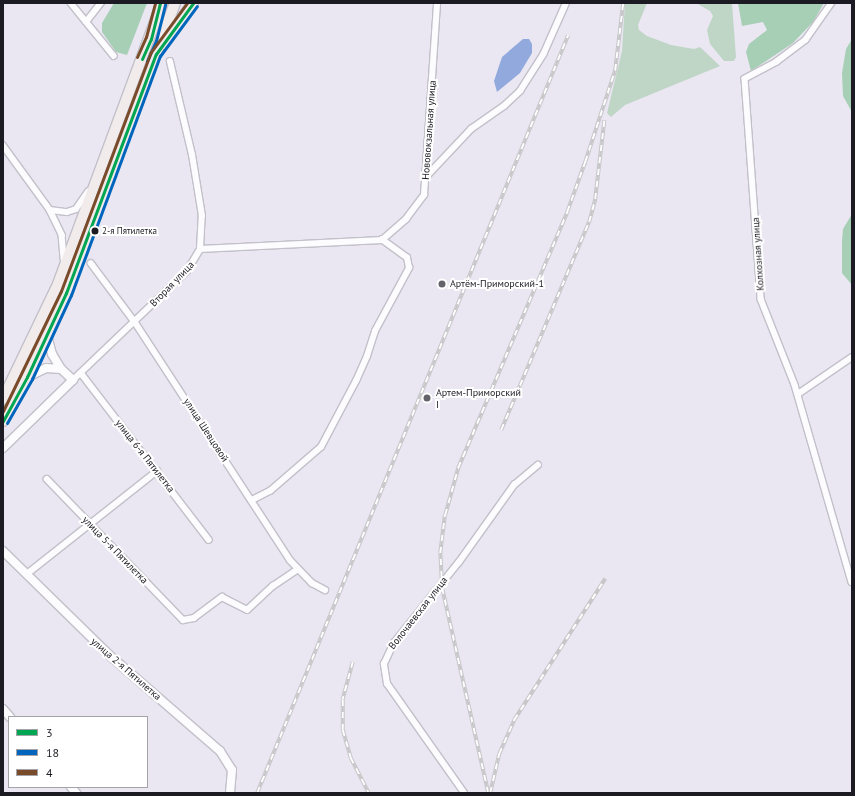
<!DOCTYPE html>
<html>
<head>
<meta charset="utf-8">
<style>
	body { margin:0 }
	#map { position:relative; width:855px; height:796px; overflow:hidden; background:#eae7f2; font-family:"PT Sans",sans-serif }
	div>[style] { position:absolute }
	.green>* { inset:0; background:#bfd6c7 }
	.forest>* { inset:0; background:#a7cfb5 }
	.water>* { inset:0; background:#91a9dd }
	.roads { filter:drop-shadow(1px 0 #c2c0c9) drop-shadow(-1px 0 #c2c0c9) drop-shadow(0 1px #c2c0c9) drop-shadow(0 -1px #c2c0c9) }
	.street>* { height:5.5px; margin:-2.75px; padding:0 2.75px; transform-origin:2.75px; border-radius:2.75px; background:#fcfbfd }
	.secondary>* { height:8px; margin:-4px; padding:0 4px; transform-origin:4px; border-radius:4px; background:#fcfbfd }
	.highway>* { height:10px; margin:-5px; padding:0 5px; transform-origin:5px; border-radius:5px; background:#f2ebec }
	.rail>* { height:3.5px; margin-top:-1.75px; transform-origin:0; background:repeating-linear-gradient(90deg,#fff 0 6px,#c7c7c9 0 12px); box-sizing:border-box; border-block:1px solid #c7c7c9 }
	.bus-1>* { height:3px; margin:-1.5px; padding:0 1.5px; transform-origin:1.5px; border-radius:1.5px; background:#00a651 }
	.bus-2>* { height:3px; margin:-1.5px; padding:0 1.5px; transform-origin:1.5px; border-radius:1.5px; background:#0065bd }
	.bus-3>* { height:3px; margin:-1.5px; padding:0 1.5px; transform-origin:1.5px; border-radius:1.5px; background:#7a4b2a }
	.dots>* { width:11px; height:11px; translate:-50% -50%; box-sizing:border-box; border:2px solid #fff; border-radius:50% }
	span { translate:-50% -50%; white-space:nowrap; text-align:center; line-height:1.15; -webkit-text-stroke:4px #fff; paint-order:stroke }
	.bus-label { font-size:9px; color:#1c1a22 }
	.left { translate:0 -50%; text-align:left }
	.street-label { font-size:10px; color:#1c1a22 }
	.poi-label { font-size:10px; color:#1c1a22 }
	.frame { position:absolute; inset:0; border:4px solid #1c1a22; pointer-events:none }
	.legend { position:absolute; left:8px; top:716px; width:140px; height:72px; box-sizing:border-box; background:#fff; border:1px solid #a4a3a7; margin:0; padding:5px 7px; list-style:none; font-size:12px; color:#1c1a22 }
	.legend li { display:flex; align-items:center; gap:8px; height:20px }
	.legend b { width:20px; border:1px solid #a4a3a7 }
</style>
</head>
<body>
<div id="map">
	<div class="green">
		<i style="clip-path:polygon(625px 3px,647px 3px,638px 25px,639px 30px,647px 36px,671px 45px,694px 49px,700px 47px,720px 66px,625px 105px,611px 117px,607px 113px,622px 51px)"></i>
		<i style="clip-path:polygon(696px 3px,732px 3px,736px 57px,734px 61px,724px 61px,710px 44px,707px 30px,713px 16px,710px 11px)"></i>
	</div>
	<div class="forest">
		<i style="clip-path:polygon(114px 3px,147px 3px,127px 55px,116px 52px,102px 32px,102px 23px)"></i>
		<i style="clip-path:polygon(738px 3px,824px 3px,813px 22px,793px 43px,751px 71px,746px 52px,749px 44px,767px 30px,763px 22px,742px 26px)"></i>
		<i style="clip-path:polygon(852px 39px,852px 112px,843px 96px,842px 73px,846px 49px)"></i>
		<i style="clip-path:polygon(852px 214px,852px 285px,842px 273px,842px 241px,843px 229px)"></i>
	</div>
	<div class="water">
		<i style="clip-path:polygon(523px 39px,529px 39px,532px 44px,532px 53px,520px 73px,497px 92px,494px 81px,502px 57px)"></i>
	</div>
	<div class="roads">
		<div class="street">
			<i style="left:71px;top:3px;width:68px;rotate:50.9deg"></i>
			<i style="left:832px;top:3px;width:45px;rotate:125.1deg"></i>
			<i style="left:806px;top:40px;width:36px;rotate:143deg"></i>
			<i style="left:777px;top:62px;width:36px;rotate:152deg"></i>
			<i style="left:745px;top:79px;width:221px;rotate:85.8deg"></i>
			<i style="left:761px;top:299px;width:92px;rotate:68.4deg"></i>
			<i style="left:795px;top:385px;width:205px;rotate:73.9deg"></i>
			<i style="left:86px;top:22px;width:24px;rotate:-52deg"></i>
			<i style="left:3px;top:145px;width:80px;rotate:54.1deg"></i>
			<i style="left:50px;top:210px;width:28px;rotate:64deg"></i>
			<i style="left:62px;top:235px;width:24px;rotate:85deg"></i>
			<i style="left:426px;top:177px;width:66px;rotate:-46.8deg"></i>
			<i style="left:471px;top:129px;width:40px;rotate:-34.9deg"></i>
			<i style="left:504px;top:106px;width:22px;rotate:-43deg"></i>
			<i style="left:520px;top:91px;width:43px;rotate:-57.4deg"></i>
			<i style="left:543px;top:55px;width:57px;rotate:-66.1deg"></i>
			<i style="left:50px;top:210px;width:17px;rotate:7deg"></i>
			<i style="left:67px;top:212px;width:9px;rotate:-18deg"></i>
			<i style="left:76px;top:209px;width:21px;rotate:-55deg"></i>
			<i style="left:200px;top:249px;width:182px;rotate:-2.8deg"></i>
			<i style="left:382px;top:240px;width:32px;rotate:-41deg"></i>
			<i style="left:406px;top:219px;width:30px;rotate:-53deg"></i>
			<i style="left:424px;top:195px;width:192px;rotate:-86.1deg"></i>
			<i style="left:91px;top:263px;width:74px;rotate:53.3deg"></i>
			<i style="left:135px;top:322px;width:284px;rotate:56.9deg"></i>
			<i style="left:290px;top:560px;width:32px;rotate:46deg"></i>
			<i style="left:312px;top:583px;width:15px;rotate:28deg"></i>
			<i style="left:81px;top:373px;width:210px;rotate:52.5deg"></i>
			<i style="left:73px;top:380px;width:158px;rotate:-43.7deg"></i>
			<i style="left:187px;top:271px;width:26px;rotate:-59deg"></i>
			<i style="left:200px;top:249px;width:33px;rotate:-87deg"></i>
			<i style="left:202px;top:216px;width:62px;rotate:-99.3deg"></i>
			<i style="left:192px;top:155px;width:96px;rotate:-103.3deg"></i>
			<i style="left:798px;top:394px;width:65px;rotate:-34.4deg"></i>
			<i style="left:47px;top:479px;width:196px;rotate:46deg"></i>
			<i style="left:183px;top:620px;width:11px;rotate:-10deg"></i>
			<i style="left:194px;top:618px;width:35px;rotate:-37deg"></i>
			<i style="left:222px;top:597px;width:28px;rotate:27deg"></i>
			<i style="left:247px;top:610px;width:35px;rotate:-43deg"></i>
			<i style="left:273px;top:586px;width:29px;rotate:-34deg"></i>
			<i style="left:252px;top:500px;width:20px;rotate:-27deg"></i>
			<i style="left:270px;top:491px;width:67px;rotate:-40.8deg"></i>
			<i style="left:321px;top:447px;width:75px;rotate:-62.1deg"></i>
			<i style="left:356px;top:381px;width:27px;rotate:-66deg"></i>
			<i style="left:367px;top:356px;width:26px;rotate:-72deg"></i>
			<i style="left:375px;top:331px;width:72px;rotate:-61.6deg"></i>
			<i style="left:409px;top:268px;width:10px;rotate:-101deg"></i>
			<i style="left:407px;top:258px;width:31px;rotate:-144deg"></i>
			<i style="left:27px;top:574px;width:166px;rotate:-38.4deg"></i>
			<i style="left:464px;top:793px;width:133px;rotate:-125.2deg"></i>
			<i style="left:387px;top:684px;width:20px;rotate:-99deg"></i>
			<i style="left:384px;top:664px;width:23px;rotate:-65deg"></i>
			<i style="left:394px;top:643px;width:104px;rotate:-51.3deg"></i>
			<i style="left:459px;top:562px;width:95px;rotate:-54.5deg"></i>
			<i style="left:514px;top:485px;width:31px;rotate:-40deg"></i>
		</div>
		<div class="secondary">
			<i style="left:27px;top:377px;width:21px;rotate:-25deg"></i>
			<i style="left:46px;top:368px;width:15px;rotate:4deg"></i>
			<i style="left:3px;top:448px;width:98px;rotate:-44.2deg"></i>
			<i style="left:73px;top:380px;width:16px;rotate:-137deg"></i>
			<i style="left:61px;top:369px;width:17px;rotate:-121deg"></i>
			<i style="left:52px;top:354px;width:20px;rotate:-105deg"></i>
			<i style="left:3px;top:551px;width:147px;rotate:44.4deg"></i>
			<i style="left:108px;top:654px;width:148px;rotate:40.9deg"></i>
			<i style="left:220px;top:751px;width:22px;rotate:58deg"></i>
			<i style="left:232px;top:770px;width:23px;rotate:95deg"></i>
			<i style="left:3px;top:709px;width:11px;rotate:49deg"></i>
			<i style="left:71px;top:787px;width:8px;rotate:50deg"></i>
		</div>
		<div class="highway">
			<i style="left:163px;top:44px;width:51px;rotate:-53.8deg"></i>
			<i style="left:3px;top:399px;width:127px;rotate:-64.4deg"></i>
			<i style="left:58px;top:284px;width:300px;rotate:-69.7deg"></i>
			<i style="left:3px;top:421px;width:50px;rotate:-61.4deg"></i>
			<i style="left:27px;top:377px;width:93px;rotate:-65.1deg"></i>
			<i style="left:66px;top:293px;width:310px;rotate:-69.4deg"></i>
		</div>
	</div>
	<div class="rail">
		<i style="left:501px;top:430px;width:226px;rotate:-67.1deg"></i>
		<i style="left:589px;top:222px;width:24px;rotate:-75deg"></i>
		<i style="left:595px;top:199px;width:79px;rotate:-83.4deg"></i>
		<i style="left:353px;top:662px;width:39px;rotate:105deg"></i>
		<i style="left:343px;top:700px;width:30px;rotate:90deg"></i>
		<i style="left:343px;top:730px;width:29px;rotate:74deg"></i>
		<i style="left:351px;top:758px;width:39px;rotate:63deg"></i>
		<i style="left:257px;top:793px;width:819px;rotate:-67.69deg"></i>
		<i style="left:488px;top:793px;width:209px;rotate:-102.7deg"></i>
		<i style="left:442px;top:589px;width:36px;rotate:-93deg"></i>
		<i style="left:440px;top:553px;width:38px;rotate:-83deg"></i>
		<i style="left:445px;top:515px;width:49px;rotate:-74.5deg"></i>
		<i style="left:458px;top:468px;width:278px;rotate:-66.9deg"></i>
		<i style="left:567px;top:212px;width:53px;rotate:-70.2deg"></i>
		<i style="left:585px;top:162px;width:97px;rotate:-71.9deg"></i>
		<i style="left:615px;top:70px;width:67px;rotate:-83.2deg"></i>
		<i style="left:490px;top:793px;width:40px;rotate:-77deg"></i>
		<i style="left:499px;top:754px;width:37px;rotate:-66deg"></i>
		<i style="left:514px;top:720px;width:168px;rotate:-57.2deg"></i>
	</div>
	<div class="bus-1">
		<i style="left:142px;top:59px;width:22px;rotate:-66deg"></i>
		<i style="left:151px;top:39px;width:37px;rotate:-76deg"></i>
		<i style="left:3px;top:421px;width:50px;rotate:-61.4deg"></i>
		<i style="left:27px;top:377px;width:93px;rotate:-65.1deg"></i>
		<i style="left:66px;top:293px;width:255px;rotate:-69.4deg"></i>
		<i style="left:156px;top:54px;width:63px;rotate:-54deg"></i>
	</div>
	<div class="bus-2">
		<i style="left:147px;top:61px;width:22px;rotate:-66deg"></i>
		<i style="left:156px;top:41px;width:38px;rotate:-76deg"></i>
		<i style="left:7px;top:423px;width:51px;rotate:-60.4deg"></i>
		<i style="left:32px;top:379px;width:93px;rotate:-65.1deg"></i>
		<i style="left:71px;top:295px;width:255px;rotate:-69.6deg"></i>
		<i style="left:160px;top:56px;width:62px;rotate:-53.5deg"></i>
	</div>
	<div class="bus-3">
		<i style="left:137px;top:57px;width:22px;rotate:-66deg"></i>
		<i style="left:146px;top:37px;width:35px;rotate:-75deg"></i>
		<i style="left:3px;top:411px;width:133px;rotate:-64.2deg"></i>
		<i style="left:61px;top:291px;width:255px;rotate:-69.4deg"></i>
		<i style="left:151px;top:52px;width:61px;rotate:-53.7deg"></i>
	</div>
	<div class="dots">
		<i style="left:95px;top:231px;background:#1c1a22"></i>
		<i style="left:442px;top:284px;background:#64626b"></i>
		<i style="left:427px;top:398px;background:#64626b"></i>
	</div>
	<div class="bus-label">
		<span class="left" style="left:102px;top:231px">2-я Пятилетка</span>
	</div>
	<div class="street-label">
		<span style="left:429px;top:130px;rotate:-86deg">Нововокзальная улица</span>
		<span style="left:758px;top:254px;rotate:-94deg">Колхозная улица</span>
		<span style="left:172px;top:284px;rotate:-46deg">Вторая улица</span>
		<span style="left:206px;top:430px;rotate:57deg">улица Шевцовой</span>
		<span style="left:145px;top:456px;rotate:52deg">улица 6-я Пятилетка</span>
		<span style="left:115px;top:550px;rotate:46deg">улица 5-я Пятилетка</span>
		<span style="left:418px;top:613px;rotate:-52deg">Волочаевская улица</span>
		<span style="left:126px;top:669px;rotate:41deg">улица 2-я Пятилетка</span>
	</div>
	<div class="poi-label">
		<span class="left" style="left:450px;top:284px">Артём-Приморский-1</span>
		<span class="left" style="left:436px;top:398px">Артем-Приморский<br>I</span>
	</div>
	<div class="frame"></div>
	<ul class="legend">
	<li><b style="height:5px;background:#00a651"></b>3</li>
	<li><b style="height:5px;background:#0065bd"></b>18</li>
	<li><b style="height:5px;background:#7a4b2a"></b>4</li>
	</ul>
</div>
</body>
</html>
